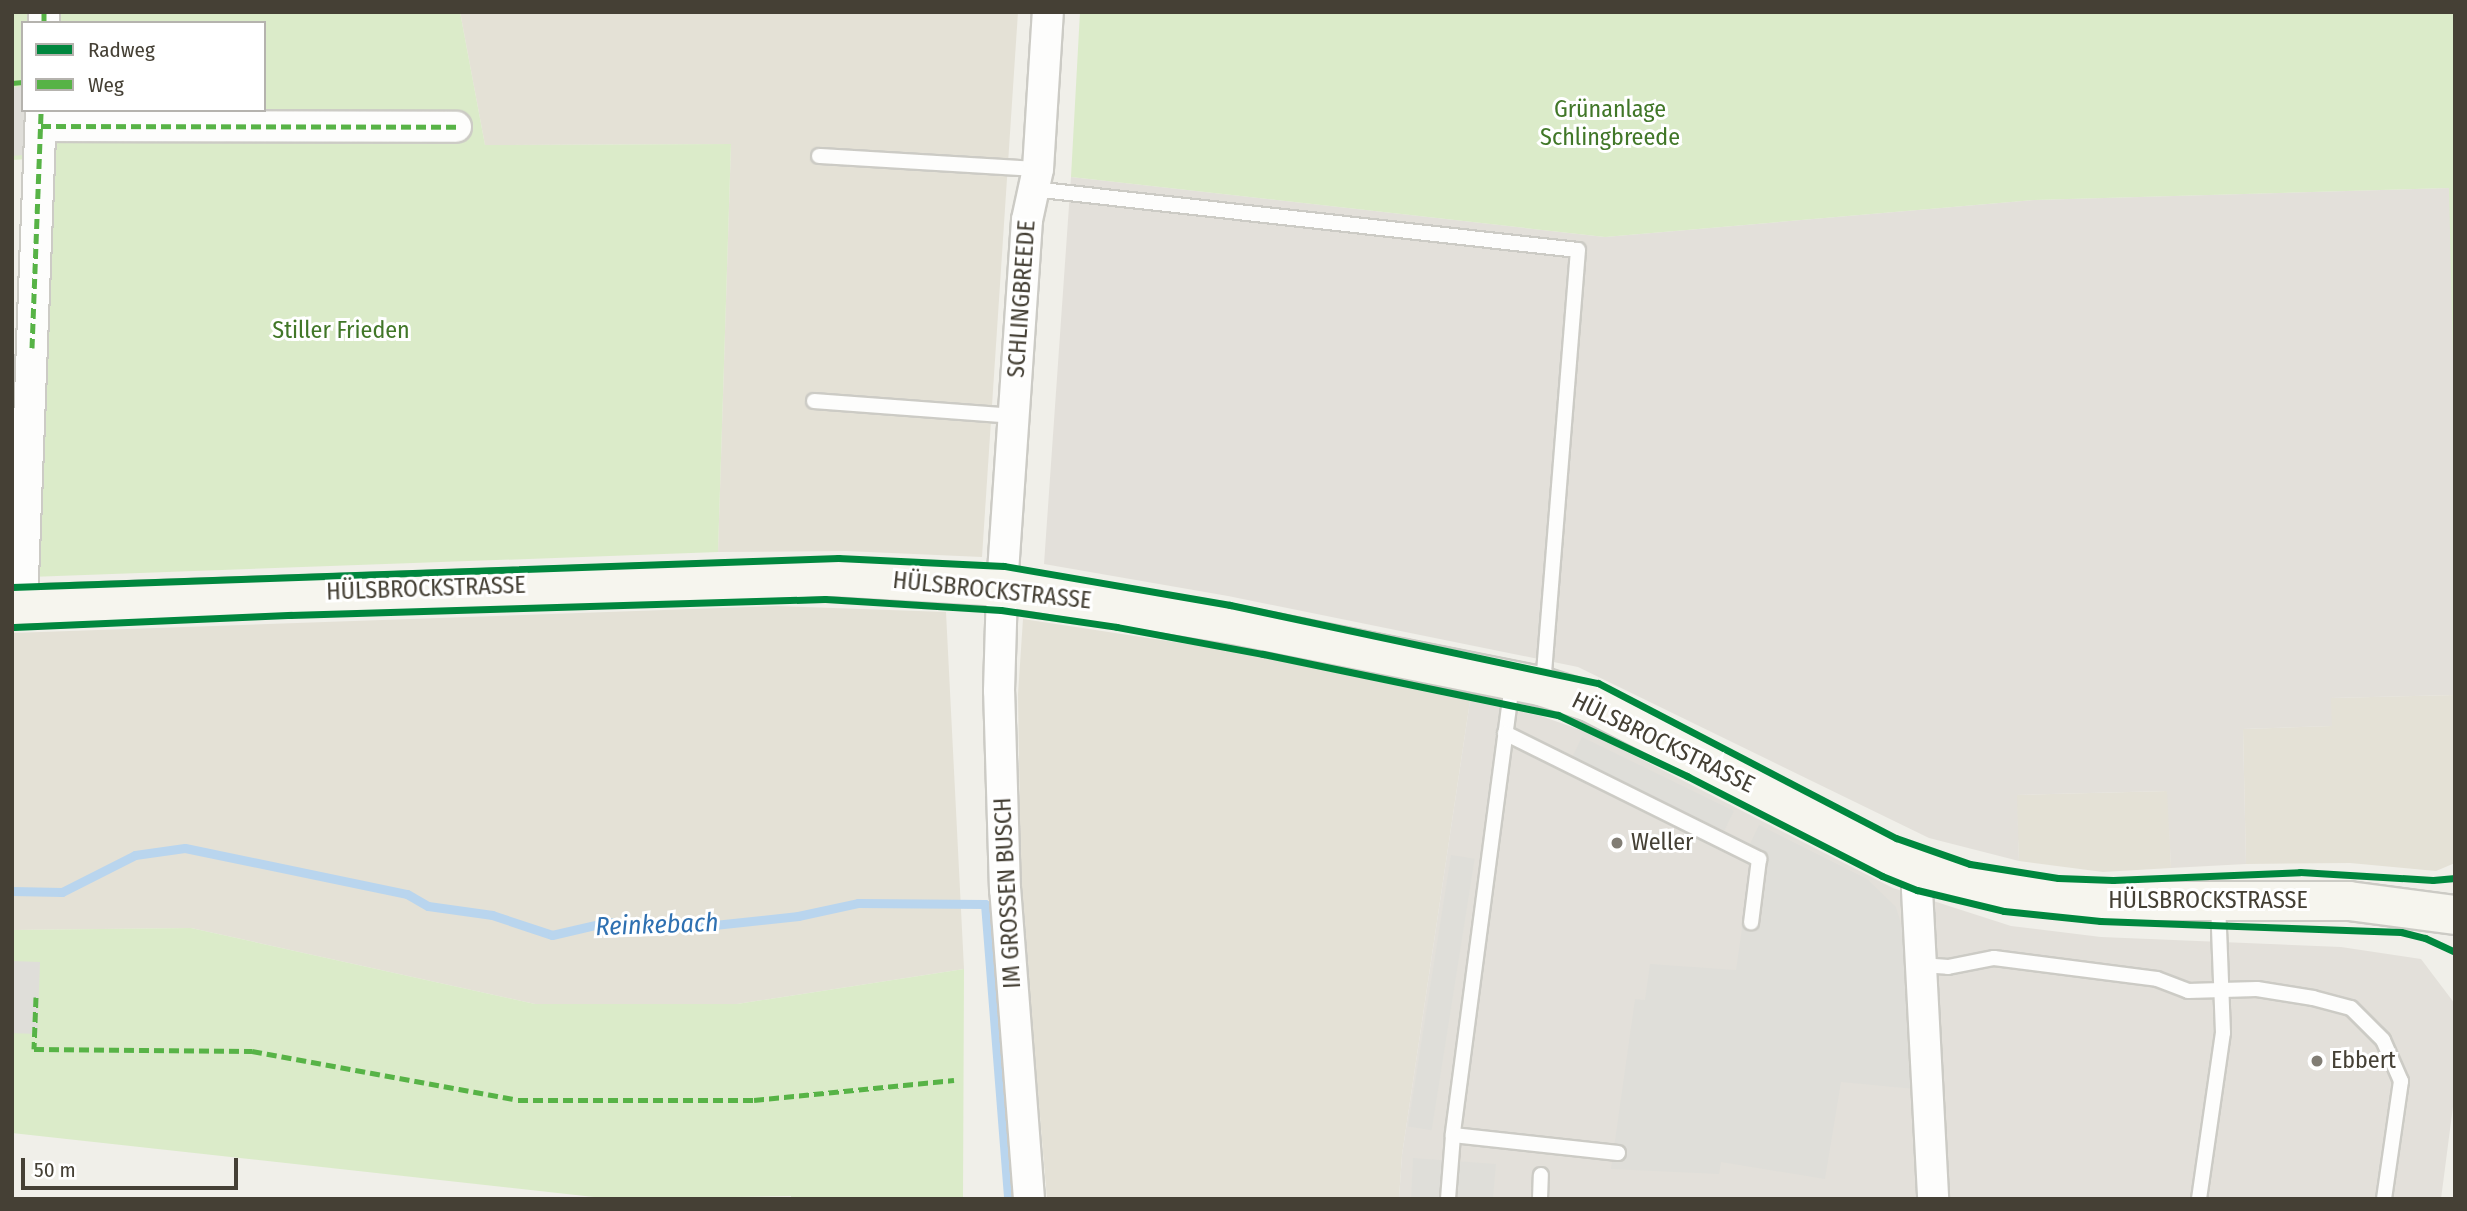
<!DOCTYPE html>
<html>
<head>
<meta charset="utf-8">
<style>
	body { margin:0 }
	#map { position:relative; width:2467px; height:1211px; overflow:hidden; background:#f0efe9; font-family:"Fira Sans Condensed",sans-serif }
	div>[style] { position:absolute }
	.residential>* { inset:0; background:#e4e1d6 }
	.industrial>* { inset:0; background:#e3e0da }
	.green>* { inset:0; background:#dbebc9 }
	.parking>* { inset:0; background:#dfded9; transform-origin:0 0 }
	.stream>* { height:9px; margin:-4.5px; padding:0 4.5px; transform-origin:4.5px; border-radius:4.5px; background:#b9d5ee }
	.roads { filter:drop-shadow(2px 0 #cccbc5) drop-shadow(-2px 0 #cccbc5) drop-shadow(0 2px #cccbc5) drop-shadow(0 -2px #cccbc5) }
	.lane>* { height:14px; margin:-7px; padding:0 7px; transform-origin:7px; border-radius:7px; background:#fdfdfc }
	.street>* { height:30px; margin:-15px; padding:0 15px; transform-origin:15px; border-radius:15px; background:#fdfdfc }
	.secondary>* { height:38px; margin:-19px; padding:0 19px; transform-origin:19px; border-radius:19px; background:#f6f5ee }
	.quiet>* { height:5px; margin-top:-2.5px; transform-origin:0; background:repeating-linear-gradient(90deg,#57b346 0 10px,transparent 0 15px) }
	.cycleway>* { height:7px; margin:-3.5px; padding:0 3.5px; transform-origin:3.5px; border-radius:3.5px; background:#00873e }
	.dots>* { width:19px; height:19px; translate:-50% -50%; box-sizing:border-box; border:4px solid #fff; border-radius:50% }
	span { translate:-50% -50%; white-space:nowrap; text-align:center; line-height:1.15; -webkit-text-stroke:6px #fff; paint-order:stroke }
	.park-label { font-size:24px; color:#417728 }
	.street-label { font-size:24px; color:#454035 }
	.poi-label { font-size:24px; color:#454035 }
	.left { translate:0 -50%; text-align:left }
	.water-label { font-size:26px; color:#2e70b1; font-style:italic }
	.frame { position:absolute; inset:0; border:14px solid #454035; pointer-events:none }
	.legend { position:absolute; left:21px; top:21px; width:245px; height:91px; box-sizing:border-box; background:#fff; border:2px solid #b5b3ae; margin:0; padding:9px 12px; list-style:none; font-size:21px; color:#454035 }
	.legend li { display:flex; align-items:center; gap:14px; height:35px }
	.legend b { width:35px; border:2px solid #b5b3ae }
	.scale { position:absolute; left:21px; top:1158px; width:217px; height:32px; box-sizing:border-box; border:4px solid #454035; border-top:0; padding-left:9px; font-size:21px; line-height:24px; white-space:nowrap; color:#454035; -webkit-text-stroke:5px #fff; paint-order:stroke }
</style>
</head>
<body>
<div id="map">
	<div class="residential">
		<i style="clip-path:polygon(460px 12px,1018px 12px,982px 557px,846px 551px,718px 552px,731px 144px,485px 145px)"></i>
		<i style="clip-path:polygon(776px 606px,946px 612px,964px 969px,737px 1004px,535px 1004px,191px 928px,12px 930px,12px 633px)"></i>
		<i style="clip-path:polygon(1023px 619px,1227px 650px,1470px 701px,1402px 1155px,1399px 1199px,1047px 1199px,1021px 893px,1018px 694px)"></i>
		<i style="clip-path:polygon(2455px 695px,2455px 863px,2436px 871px,2350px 863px,2246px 864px,2243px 729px,2331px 726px,2330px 698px)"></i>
		<i style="clip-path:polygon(2168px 791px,2171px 868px,2103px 872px,2019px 861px,2016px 795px)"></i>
	</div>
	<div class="industrial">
		<i style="clip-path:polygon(1071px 177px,1605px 237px,2034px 200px,2450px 188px,2455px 445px,2455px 695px,2331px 698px,2332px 726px,2243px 729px,2246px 864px,2171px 868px,2167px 791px,2017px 795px,2019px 861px,1929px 838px,1578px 667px,1228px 596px,1044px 564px)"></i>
		<i style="clip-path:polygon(1470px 701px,1541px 716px,1592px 734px,1893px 888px,2011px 926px,2101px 937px,2341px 947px,2421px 959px,2455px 1004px,2455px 1091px,2441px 1199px,1399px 1199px,1402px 1155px)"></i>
	</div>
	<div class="green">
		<i style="clip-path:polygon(evenodd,12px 12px,460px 12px,485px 145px,731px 144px,718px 552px,30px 577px,46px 158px,12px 160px,12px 12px,23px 23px,264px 23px,264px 110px,23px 110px,23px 23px)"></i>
		<i style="clip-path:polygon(1080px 12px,2455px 12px,2455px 445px,2449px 188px,2034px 200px,1605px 237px,1071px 177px)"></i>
		<i style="clip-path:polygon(191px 928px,535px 1004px,737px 1004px,964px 969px,963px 1199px,791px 1199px,791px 1196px,612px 1199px,12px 1133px,12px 930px)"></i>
	</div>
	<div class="parking">
		<i style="clip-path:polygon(23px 86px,23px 110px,35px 110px,35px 154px,12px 156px,12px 88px)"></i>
		<i style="left:1582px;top:737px;width:169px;height:22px;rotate:26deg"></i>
		<i style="clip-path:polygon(1759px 825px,1867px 879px,1896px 907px,1906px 940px,1915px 1089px,1841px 1082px,1825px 1179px,1721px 1162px,1719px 1174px,1611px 1169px,1635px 999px,1645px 1000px,1650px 964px,1736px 970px,1751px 865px,1750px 844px)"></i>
		<i style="left:1451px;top:855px;width:24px;height:275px;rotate:9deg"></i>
		<i style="left:12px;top:961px;width:28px;height:72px;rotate:2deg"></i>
		<i style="clip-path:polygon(1413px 1158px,1496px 1164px,1493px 1199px,1411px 1199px)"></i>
	</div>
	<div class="stream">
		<i style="left:12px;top:891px;width:50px;rotate:1.1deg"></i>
		<i style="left:62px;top:892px;width:82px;rotate:-26.9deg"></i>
		<i style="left:135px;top:855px;width:50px;rotate:-8deg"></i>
		<i style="left:185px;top:848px;width:227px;rotate:11.7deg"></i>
		<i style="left:407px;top:894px;width:24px;rotate:30deg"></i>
		<i style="left:428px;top:906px;width:65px;rotate:8deg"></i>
		<i style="left:492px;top:915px;width:63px;rotate:18.4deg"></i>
		<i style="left:552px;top:935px;width:57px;rotate:-13.1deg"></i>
		<i style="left:608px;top:922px;width:97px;rotate:2.4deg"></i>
		<i style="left:705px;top:926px;width:94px;rotate:-6.1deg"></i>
		<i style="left:798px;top:916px;width:61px;rotate:-12.2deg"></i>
		<i style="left:858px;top:903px;width:127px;rotate:0.5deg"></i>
		<i style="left:985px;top:904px;width:296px;rotate:85.5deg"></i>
	</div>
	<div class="roads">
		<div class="lane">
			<i style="left:819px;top:156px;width:219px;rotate:3.4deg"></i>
			<i style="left:1033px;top:189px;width:548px;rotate:6.39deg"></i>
			<i style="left:1578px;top:250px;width:437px;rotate:94.6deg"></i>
			<i style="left:814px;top:401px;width:201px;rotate:4.3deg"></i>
			<i style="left:1512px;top:684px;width:455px;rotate:97.5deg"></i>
			<i style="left:1453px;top:1135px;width:166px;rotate:6.2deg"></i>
			<i style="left:1505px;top:733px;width:284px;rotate:26.4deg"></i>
			<i style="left:1759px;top:859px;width:64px;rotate:97.1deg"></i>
			<i style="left:1921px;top:965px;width:27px;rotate:4deg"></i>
			<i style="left:1948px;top:967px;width:47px;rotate:-11.1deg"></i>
			<i style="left:1994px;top:958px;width:164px;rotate:7.3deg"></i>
			<i style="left:2157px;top:979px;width:33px;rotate:21deg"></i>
			<i style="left:2188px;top:991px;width:69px;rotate:-1.7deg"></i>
			<i style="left:2257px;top:989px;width:57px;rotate:9.1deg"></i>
			<i style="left:2313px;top:998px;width:39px;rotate:15deg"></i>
			<i style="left:2351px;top:1008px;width:45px;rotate:45deg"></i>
			<i style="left:2383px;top:1040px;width:45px;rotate:66.3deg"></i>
			<i style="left:2401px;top:1081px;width:119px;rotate:98.2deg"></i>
			<i style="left:1448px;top:1199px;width:64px;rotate:-85.5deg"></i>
			<i style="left:1540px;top:1199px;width:24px;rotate:-88deg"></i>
			<i style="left:2199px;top:1199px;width:168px;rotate:-81.8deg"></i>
			<i style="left:2223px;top:1033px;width:131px;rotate:-92.2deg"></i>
		</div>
		<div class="street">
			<i style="left:44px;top:23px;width:11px;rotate:-90deg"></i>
			<i style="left:41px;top:126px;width:415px;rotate:0.1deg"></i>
			<i style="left:22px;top:604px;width:494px;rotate:-87.8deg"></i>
			<i style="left:1921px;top:870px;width:20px;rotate:101deg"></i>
			<i style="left:1917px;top:890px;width:309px;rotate:87deg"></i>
			<i style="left:1029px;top:1199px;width:310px;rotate:-94.4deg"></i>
			<i style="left:1005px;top:890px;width:199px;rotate:-91.7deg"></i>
			<i style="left:999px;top:691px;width:104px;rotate:-88.3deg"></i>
			<i style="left:1002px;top:587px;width:368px;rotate:-86.1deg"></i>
			<i style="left:1027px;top:220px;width:52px;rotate:-77.8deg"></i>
			<i style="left:1038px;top:169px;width:157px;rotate:-86.4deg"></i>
		</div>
		<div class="secondary">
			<i style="left:12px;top:605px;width:822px;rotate:-1.95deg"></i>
			<i style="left:834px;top:577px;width:168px;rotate:3.4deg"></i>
			<i style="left:1002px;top:587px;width:230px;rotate:9.3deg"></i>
			<i style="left:1229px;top:624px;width:320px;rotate:11.3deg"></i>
			<i style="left:1543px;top:687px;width:48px;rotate:18.1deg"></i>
			<i style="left:1589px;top:702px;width:326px;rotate:27.3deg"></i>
			<i style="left:1879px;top:852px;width:46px;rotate:23.2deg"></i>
			<i style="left:1921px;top:870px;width:48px;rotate:15.8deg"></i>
			<i style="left:1967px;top:883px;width:43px;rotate:12.1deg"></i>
			<i style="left:2009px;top:892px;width:94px;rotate:5.5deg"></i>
			<i style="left:2103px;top:901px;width:246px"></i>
			<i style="left:2349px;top:901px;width:107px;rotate:7.5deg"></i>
		</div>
	</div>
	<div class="quiet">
		<i style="left:44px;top:23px;width:11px;rotate:-90deg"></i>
		<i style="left:12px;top:83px;width:11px;rotate:-5deg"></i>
		<i style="left:41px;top:126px;width:415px;rotate:0.1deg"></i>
		<i style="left:32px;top:348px;width:238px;rotate:-87.8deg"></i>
		<i style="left:36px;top:997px;width:52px;rotate:92.2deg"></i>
		<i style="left:34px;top:1049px;width:218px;rotate:0.5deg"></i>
		<i style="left:252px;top:1051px;width:270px;rotate:10.4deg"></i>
		<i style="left:518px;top:1100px;width:236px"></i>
		<i style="left:754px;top:1100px;width:201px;rotate:-5.7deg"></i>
	</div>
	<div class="cycleway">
		<i style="left:12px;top:587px;width:827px;rotate:-2.01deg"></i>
		<i style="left:838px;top:558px;width:166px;rotate:2.8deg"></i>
		<i style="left:1004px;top:566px;width:229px;rotate:9.8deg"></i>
		<i style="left:1230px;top:605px;width:376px;rotate:12deg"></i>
		<i style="left:1598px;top:683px;width:336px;rotate:27.5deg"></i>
		<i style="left:1896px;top:838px;width:78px;rotate:19.4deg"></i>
		<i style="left:1970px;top:864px;width:89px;rotate:9deg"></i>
		<i style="left:2058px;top:878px;width:55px;rotate:2.1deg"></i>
		<i style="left:2113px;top:880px;width:187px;rotate:-2.4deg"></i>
		<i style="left:2300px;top:872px;width:133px;rotate:3.4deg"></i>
		<i style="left:2433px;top:880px;width:22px;rotate:-5deg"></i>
		<i style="left:12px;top:627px;width:278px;rotate:-2.5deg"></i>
		<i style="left:290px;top:615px;width:535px;rotate:-1.71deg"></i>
		<i style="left:825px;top:599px;width:176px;rotate:3.6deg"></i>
		<i style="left:1001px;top:610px;width:117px;rotate:8.3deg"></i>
		<i style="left:1117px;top:627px;width:148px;rotate:10.5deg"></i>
		<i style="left:1263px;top:654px;width:301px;rotate:11.7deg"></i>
		<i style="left:1558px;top:715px;width:143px;rotate:25.3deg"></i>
		<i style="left:1687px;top:776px;width:219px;rotate:27.1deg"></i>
		<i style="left:1882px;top:876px;width:38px;rotate:22deg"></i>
		<i style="left:1917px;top:890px;width:89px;rotate:13.6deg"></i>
		<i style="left:2004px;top:911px;width:97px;rotate:5.9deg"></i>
		<i style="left:2100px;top:921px;width:301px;rotate:2.1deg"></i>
		<i style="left:2401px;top:932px;width:25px;rotate:14deg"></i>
		<i style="left:2425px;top:938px;width:33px;rotate:25deg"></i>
	</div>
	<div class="dots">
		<i style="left:1617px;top:843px;background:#817d74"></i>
		<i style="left:2317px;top:1061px;background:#817d74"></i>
	</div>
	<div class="park-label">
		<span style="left:1610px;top:124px">Grünanlage<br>Schlingbreede</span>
		<span style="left:341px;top:331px">Stiller Frieden</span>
	</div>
	<div class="street-label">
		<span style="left:1022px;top:299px;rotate:-86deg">SCHLINGBREEDE</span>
		<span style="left:426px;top:589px;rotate:-2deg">HÜLSBROCKSTRASSE</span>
		<span style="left:992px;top:591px;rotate:6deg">HÜLSBROCKSTRASSE</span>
		<span style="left:1663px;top:743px;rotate:26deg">HÜLSBROCKSTRASSE</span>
		<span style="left:1008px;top:893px;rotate:-93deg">IM GROSSEN BUSCH</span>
		<span style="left:2208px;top:901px">HÜLSBROCKSTRASSE</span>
	</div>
	<div class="poi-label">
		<span class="left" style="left:1631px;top:843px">Weller</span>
		<span class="left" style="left:2331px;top:1061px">Ebbert</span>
	</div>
	<div class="water-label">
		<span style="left:657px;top:925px;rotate:-2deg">Reinkebach</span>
	</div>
	<div class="frame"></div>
	<ul class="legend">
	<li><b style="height:9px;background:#00873e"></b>Radweg</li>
	<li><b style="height:9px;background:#57b346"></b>Weg</li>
	</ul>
	<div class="scale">50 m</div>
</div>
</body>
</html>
